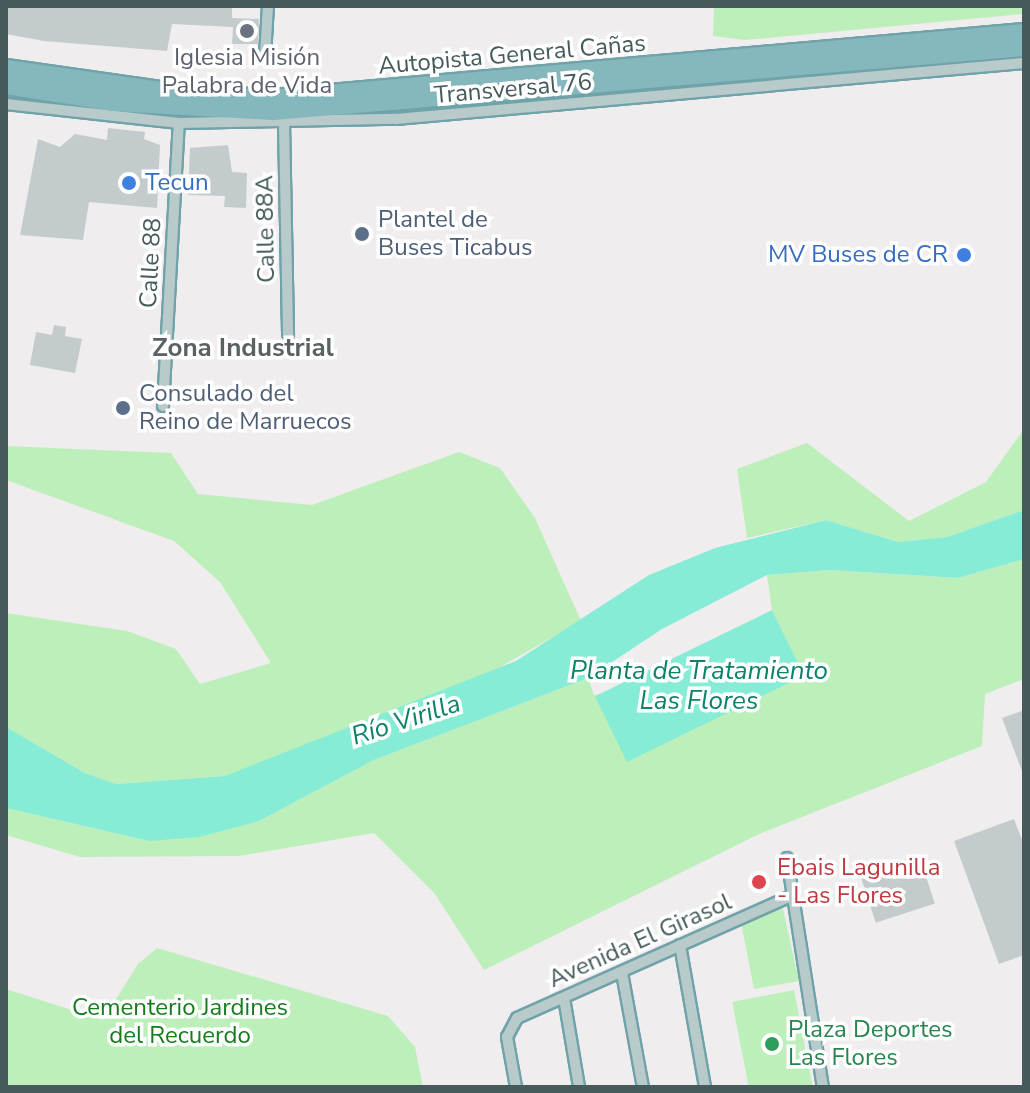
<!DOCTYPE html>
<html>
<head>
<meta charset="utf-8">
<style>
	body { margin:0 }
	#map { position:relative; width:1030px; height:1093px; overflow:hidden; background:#f0edee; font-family:"Nunito Sans",sans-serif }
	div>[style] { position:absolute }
	.green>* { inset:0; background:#bdefbb; transform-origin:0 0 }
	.water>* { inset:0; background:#87ecd6; transform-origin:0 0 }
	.building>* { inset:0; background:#c4cbcd; transform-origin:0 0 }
	.roads { filter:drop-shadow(2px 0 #70a3a9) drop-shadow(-2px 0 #70a3a9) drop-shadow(0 2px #70a3a9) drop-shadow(0 -2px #70a3a9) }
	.street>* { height:10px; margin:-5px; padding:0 5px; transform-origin:5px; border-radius:5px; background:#b9cacb }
	.highway>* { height:18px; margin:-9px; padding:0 9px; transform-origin:9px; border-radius:9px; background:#84b8bd }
	.dots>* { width:22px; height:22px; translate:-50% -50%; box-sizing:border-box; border:4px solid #fff; border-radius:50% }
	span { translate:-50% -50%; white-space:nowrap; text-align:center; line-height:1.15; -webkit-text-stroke:7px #fff; paint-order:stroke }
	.street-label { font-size:24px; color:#465a5b }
	.worship-label { font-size:24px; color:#5b616d }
	.shop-label { font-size:24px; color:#366cbe }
	.left { translate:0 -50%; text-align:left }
	.right { translate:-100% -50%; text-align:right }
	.service-label { font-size:24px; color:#4e5e75 }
	.health-label { font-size:24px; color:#be3a42 }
	.park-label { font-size:24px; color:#167c1e }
	.leisure-label { font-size:24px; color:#27864d }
	.neighbourhood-label { font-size:26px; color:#5a6162; font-weight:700 }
	.water-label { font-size:26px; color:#0d8269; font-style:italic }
	.frame { position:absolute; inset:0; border:8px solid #465a5b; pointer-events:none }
</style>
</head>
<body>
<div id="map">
	<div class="green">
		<i style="clip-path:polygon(714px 6px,1024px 6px,1024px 14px,745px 40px,713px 36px)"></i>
		<i style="clip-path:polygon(1024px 429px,1024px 510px,947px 537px,898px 542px,826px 520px,747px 538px,737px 469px,807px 443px,909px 521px,986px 482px)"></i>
		<i style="clip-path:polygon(6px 446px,171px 453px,198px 494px,312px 505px,459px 452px,500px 468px,535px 518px,581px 621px,481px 678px,286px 757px,225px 776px,116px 784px,85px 773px,6px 727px,6px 613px,127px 631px,176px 649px,200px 684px,271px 663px,220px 582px,174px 541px,6px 480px)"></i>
		<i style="clip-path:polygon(1024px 559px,1024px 679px,985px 694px,982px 746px,759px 834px,484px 970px,435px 894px,374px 833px,239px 856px,80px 857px,6px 835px,6px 808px,149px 841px,259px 821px,374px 760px,588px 678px,594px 695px,803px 676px,772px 610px,767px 575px,830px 570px,958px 578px)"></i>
		<i style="clip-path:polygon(782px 905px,799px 981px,754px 989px,741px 922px)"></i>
		<i style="clip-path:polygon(157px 948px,388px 1016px,415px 1047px,423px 1087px,6px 1087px,6px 989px,103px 1020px,138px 964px)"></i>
		<i style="left:794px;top:990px;width:99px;height:63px;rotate:79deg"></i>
	</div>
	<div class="water">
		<i style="clip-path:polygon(1024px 510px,1024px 559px,958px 578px,830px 570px,767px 575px,662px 629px,588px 678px,374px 760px,259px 821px,199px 837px,149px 841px,6px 808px,6px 727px,85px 773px,116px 784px,225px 776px,516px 661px,649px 575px,715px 548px,826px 520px,898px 542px,947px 537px)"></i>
		<i style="left:772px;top:610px;width:73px;height:197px;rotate:64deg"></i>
	</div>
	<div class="building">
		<i style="clip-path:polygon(6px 6px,232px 6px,232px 18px,259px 19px,258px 44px,232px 44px,233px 27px,172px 24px,167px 51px,44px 41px,6px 34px)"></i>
		<i style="clip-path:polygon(108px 128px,145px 132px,144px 139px,160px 145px,157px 208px,89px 202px,83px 240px,20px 235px,38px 139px,60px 147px,75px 134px,107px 140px)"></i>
		<i style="clip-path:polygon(228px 145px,232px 172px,247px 173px,246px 208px,224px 207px,225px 196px,188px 195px,190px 148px)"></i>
		<i style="clip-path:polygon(54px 325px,66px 327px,65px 336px,82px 339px,75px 373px,30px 365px,36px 332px,52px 335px)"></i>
		<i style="clip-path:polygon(1024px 710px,1024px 774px,1023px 774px,1002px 718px)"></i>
		<i style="clip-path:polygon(1014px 819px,1024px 845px,1024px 955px,999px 964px,954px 841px)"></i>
		<i style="left:919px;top:855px;width:51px;height:62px;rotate:72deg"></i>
	</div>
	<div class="roads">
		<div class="street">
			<i style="left:265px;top:56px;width:50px;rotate:-86.6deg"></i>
			<i style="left:6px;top:104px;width:174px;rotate:6.3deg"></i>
			<i style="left:179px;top:123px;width:217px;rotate:-1.1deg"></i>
			<i style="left:396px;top:119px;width:630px;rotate:-5.1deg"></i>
			<i style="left:284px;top:123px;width:211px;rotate:88.9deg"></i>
			<i style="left:163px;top:406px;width:283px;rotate:-86.8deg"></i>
			<i style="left:787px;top:858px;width:232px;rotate:81.1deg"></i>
			<i style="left:680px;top:945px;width:144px;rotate:80deg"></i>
			<i style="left:622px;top:973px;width:116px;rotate:79.6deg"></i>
			<i style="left:564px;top:998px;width:90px;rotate:80.4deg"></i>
			<i style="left:516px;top:1087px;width:51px;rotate:-100.2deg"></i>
			<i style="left:507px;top:1037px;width:21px;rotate:-62deg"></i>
			<i style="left:517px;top:1018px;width:300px;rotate:-24deg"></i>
		</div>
		<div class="highway">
			<i style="left:6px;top:69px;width:184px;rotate:8.1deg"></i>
			<i style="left:188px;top:95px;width:85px;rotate:2.7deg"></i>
			<i style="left:273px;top:99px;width:754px;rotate:-5.02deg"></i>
			<i style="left:6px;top:85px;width:108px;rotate:9deg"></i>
			<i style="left:113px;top:102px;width:160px;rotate:3.2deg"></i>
			<i style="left:273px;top:111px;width:754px;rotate:-4.87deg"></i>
		</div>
	</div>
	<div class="dots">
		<i style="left:247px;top:31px;background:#6b7280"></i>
		<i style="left:129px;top:183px;background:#3f7fe0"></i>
		<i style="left:362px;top:234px;background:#5c6f8a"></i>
		<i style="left:964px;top:255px;background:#3f7fe0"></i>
		<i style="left:123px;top:408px;background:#5c6f8a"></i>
		<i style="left:759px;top:882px;background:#e0444e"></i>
		<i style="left:772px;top:1044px;background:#2e9e5b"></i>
	</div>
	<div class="street-label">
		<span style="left:512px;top:55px;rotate:-5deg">Autopista General Cañas</span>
		<span style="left:513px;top:89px;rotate:-5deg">Transversal 76</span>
		<span style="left:266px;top:229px;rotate:-91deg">Calle 88A</span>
		<span style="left:151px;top:263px;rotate:-87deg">Calle 88</span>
		<span style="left:640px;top:941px;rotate:-24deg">Avenida El Girasol</span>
	</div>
	<div class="worship-label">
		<span style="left:247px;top:72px">Iglesia Misión<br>Palabra de Vida</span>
	</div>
	<div class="shop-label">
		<span class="left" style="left:145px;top:183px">Tecun</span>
		<span class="right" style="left:948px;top:255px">MV Buses de CR</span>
	</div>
	<div class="service-label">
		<span class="left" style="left:378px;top:234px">Plantel de<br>Buses Ticabus</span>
		<span class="left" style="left:139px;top:408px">Consulado del<br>Reino de Marruecos</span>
	</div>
	<div class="health-label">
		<span class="left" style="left:777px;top:882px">Ebais Lagunilla<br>- Las Flores</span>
	</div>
	<div class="park-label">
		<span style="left:180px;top:1022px">Cementerio Jardines<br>del Recuerdo</span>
	</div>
	<div class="leisure-label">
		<span class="left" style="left:788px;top:1044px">Plaza Deportes<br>Las Flores</span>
	</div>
	<div class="neighbourhood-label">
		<span style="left:243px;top:348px">Zona Industrial</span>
	</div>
	<div class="water-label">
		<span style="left:699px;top:686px">Planta de Tratamiento<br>Las Flores</span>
		<span style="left:406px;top:720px;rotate:-18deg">Río Virilla</span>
	</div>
	<div class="frame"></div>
</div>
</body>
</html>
